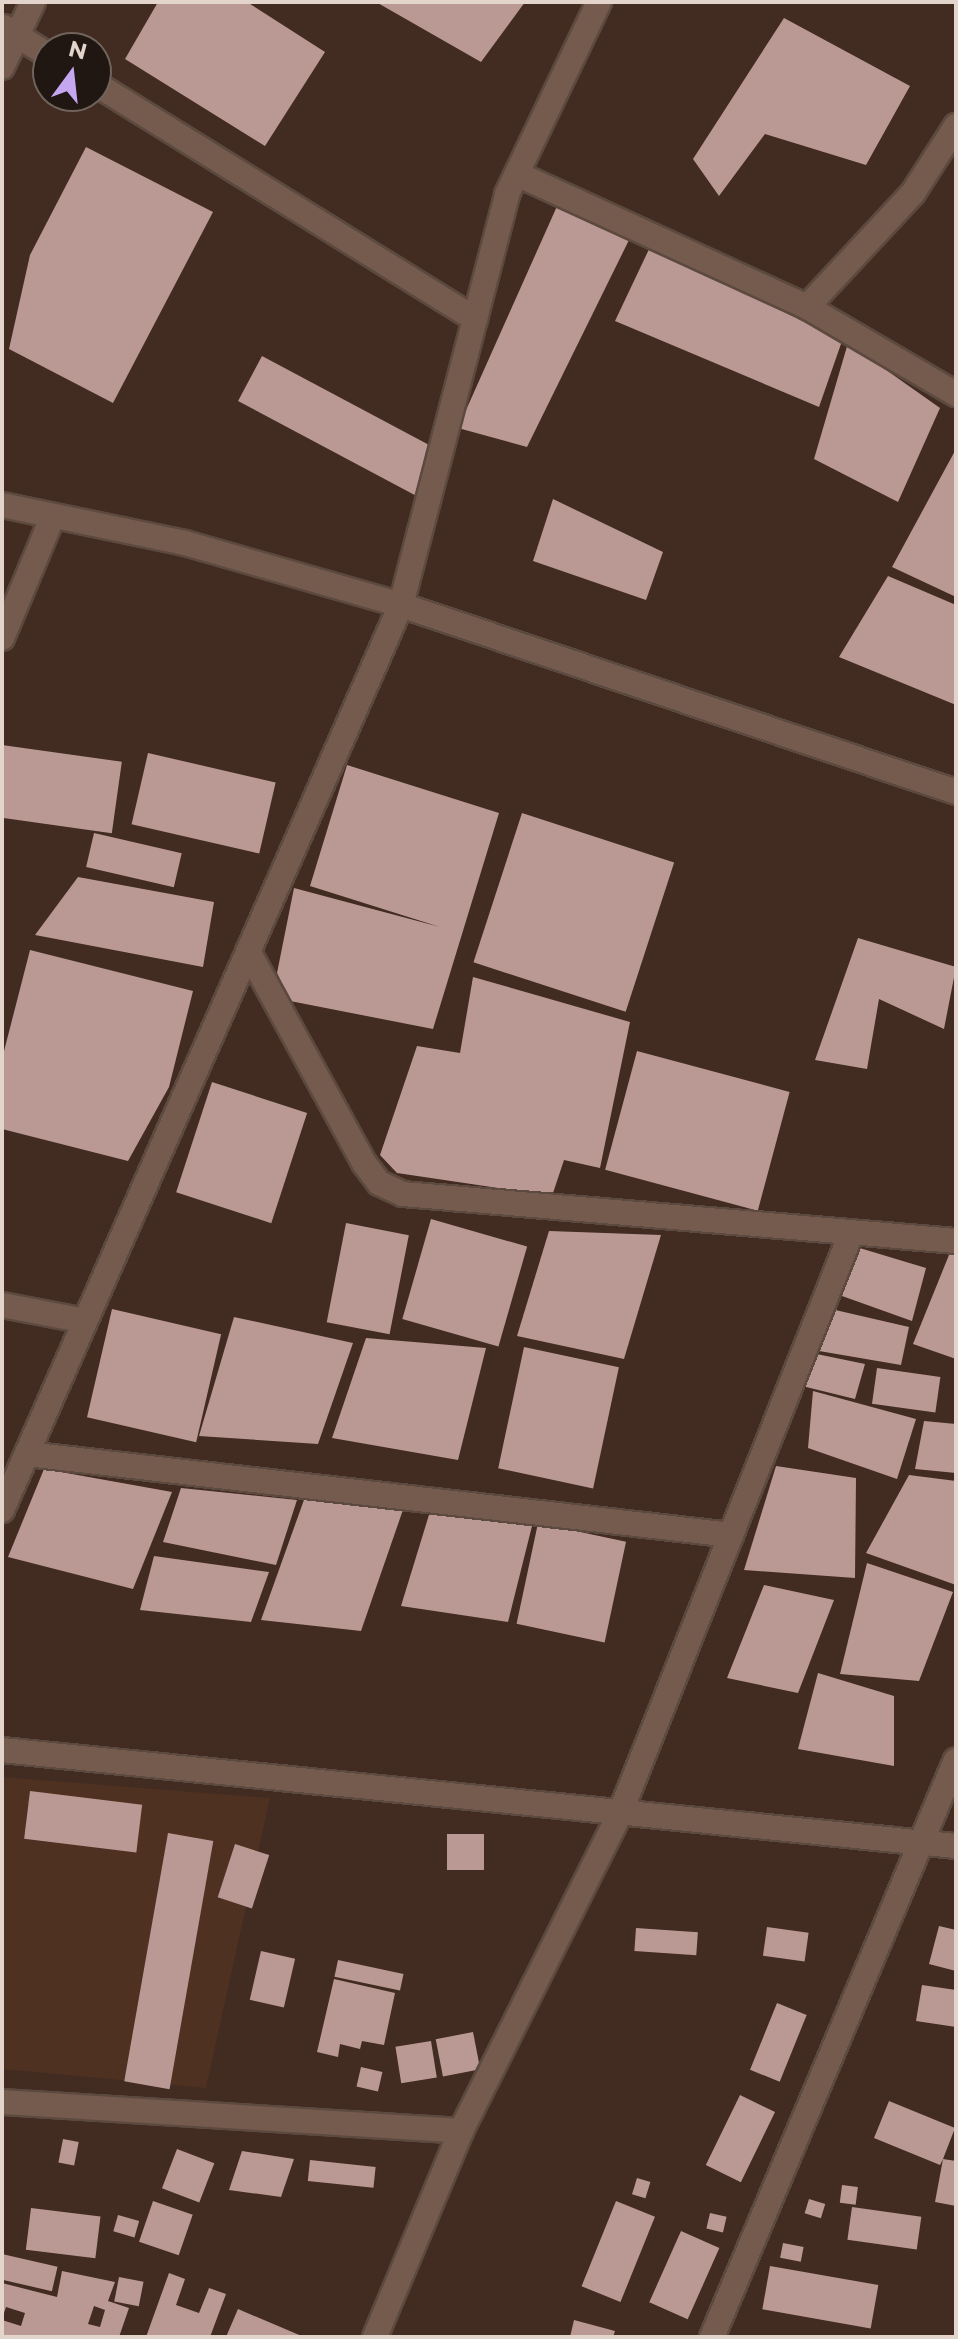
<!DOCTYPE html>
<html>
<head>
<meta charset="utf-8">
<style>
	body { margin:0 }
	#map { position:relative; width:958px; height:2339px; overflow:hidden; background:#422b20; font-family:Montserrat,sans-serif }
	div>[style] { position:absolute }
	.built>* { inset:0; background:#4e3121 }
	.building>* { inset:0; background:#ba9995; transform-origin:0 0 }
	.roads { filter:drop-shadow(2px 0 #5c493f) drop-shadow(-2px 0 #5c493f) drop-shadow(0 2px #5c493f) drop-shadow(0 -2px #5c493f) }
	.minor>* { height:24px; margin:-12px; padding:0 12px; transform-origin:12px; border-radius:12px; background:#755b4e }
	span { translate:-50% -50%; white-space:nowrap; text-align:center; line-height:1.15; -webkit-text-stroke:8px #211712; paint-order:stroke }
	.frame { position:absolute; inset:0; border:4px solid #e3d4cc; pointer-events:none }
	.north { position:absolute; left:32px; top:32px; width:80px; height:80px; box-sizing:border-box; background:#211712; border:2px solid #6f635c; border-radius:50%; rotate:15deg; font-size:22px; font-weight:700; line-height:32px; text-align:center; color:#e3d4cc }
	.north::after { content:''; display:block; margin:auto; width:28px; height:36px; background:#c5a6f0; clip-path:polygon(50% 0,100% 100%,50% 72%,0 100%) }
</style>
</head>
<body>
<div id="map">
	<div class="built">
		<i style="clip-path:polygon(2px 1777px,270px 1798px,206px 2088px,2px 2069px)"></i>
	</div>
	<div class="building">
		<i style="clip-path:polygon(158px 2px,247px 2px,325px 52px,265px 146px,125px 59px)"></i>
		<i style="clip-path:polygon(376px 2px,525px 2px,481px 62px)"></i>
		<i style="clip-path:polygon(784px 18px,910px 86px,866px 165px,765px 134px,719px 196px,693px 159px)"></i>
		<i style="clip-path:polygon(86px 147px,213px 212px,113px 403px,9px 349px,30px 255px)"></i>
		<i style="clip-path:polygon(558px 204px,629px 240px,527px 447px,458px 428px)"></i>
		<i style="clip-path:polygon(651px 245px,842px 341px,819px 407px,615px 321px)"></i>
		<i style="clip-path:polygon(848px 343px,940px 408px,898px 502px,814px 459px)"></i>
		<i style="left:262px;top:356px;width:200px;height:51px;rotate:28deg"></i>
		<i style="clip-path:polygon(956px 449px,956px 597px,892px 567px)"></i>
		<i style="clip-path:polygon(553px 499px,663px 552px,646px 600px,533px 561px)"></i>
		<i style="clip-path:polygon(888px 576px,956px 605px,956px 705px,839px 657px)"></i>
		<i style="left:2px;top:745px;width:121px;height:72px;rotate:8deg"></i>
		<i style="left:148px;top:753px;width:131px;height:73px;rotate:13deg"></i>
		<i style="clip-path:polygon(347px 765px,499px 813px,433px 1029px,290px 1001px,277px 973px,294px 888px,440px 927px,310px 886px)"></i>
		<i style="left:522px;top:813px;width:160px;height:157px;rotate:18deg"></i>
		<i style="left:94px;top:833px;width:90px;height:35px;rotate:13deg"></i>
		<i style="clip-path:polygon(78px 877px,214px 902px,203px 967px,35px 935px)"></i>
		<i style="clip-path:polygon(858px 938px,956px 967px,944px 1029px,879px 999px,867px 1069px,815px 1060px)"></i>
		<i style="clip-path:polygon(30px 950px,193px 991px,169px 1087px,128px 1161px,2px 1129px,2px 1059px)"></i>
		<i style="clip-path:polygon(473px 977px,630px 1022px,600px 1168px,564px 1160px,552px 1196px,397px 1173px,380px 1155px,417px 1046px,460px 1053px)"></i>
		<i style="left:637px;top:1051px;width:158px;height:123px;rotate:15deg"></i>
		<i style="left:212px;top:1082px;width:100px;height:116px;rotate:18deg"></i>
		<i style="left:431px;top:1219px;width:100px;height:104px;rotate:16deg"></i>
		<i style="left:346px;top:1223px;width:64px;height:101px;rotate:11deg"></i>
		<i style="clip-path:polygon(549px 1231px,661px 1235px,624px 1359px,517px 1336px)"></i>
		<i style="clip-path:polygon(853px 1246px,926px 1268px,912px 1321px,842px 1296px)"></i>
		<i style="clip-path:polygon(951px 1250px,956px 1251px,956px 1359px,913px 1344px)"></i>
		<i style="left:112px;top:1309px;width:112px;height:111px;rotate:13deg"></i>
		<i style="clip-path:polygon(831px 1309px,909px 1327px,901px 1365px,819px 1351px)"></i>
		<i style="clip-path:polygon(234px 1317px,353px 1343px,318px 1444px,199px 1436px)"></i>
		<i style="clip-path:polygon(366px 1338px,486px 1348px,458px 1460px,332px 1438px)"></i>
		<i style="left:524px;top:1347px;width:97px;height:124px;rotate:12deg"></i>
		<i style="clip-path:polygon(807px 1352px,865px 1364px,855px 1399px,794px 1384px)"></i>
		<i style="left:877px;top:1368px;width:64px;height:36px;rotate:8deg"></i>
		<i style="clip-path:polygon(813px 1391px,916px 1419px,897px 1479px,808px 1448px)"></i>
		<i style="clip-path:polygon(924px 1421px,956px 1424px,956px 1473px,915px 1469px)"></i>
		<i style="clip-path:polygon(776px 1466px,856px 1478px,855px 1578px,744px 1570px)"></i>
		<i style="clip-path:polygon(44px 1469px,172px 1492px,133px 1589px,8px 1557px)"></i>
		<i style="clip-path:polygon(909px 1475px,956px 1481px,956px 1585px,866px 1553px)"></i>
		<i style="clip-path:polygon(181px 1488px,297px 1500px,276px 1565px,163px 1542px)"></i>
		<i style="clip-path:polygon(305px 1497px,405px 1504px,361px 1631px,261px 1620px)"></i>
		<i style="clip-path:polygon(432px 1505px,534px 1518px,508px 1622px,401px 1606px)"></i>
		<i style="left:538px;top:1523px;width:90px;height:103px;rotate:12deg"></i>
		<i style="clip-path:polygon(154px 1556px,269px 1572px,251px 1622px,140px 1610px)"></i>
		<i style="clip-path:polygon(867px 1563px,953px 1592px,919px 1681px,840px 1674px)"></i>
		<i style="clip-path:polygon(764px 1585px,834px 1600px,798px 1693px,727px 1678px)"></i>
		<i style="clip-path:polygon(818px 1673px,894px 1696px,894px 1766px,798px 1749px)"></i>
		<i style="left:30px;top:1791px;width:113px;height:48px;rotate:7deg"></i>
		<i style="left:168px;top:1833px;width:46px;height:252px;rotate:10deg"></i>
		<i style="left:447px;top:1834px;width:37px;height:36px"></i>
		<i style="left:235px;top:1844px;width:36px;height:56px;rotate:18deg"></i>
		<i style="clip-path:polygon(939px 1926px,956px 1930px,956px 1971px,929px 1964px)"></i>
		<i style="left:767px;top:1927px;width:42px;height:29px;rotate:8deg"></i>
		<i style="left:636px;top:1928px;width:62px;height:23px;rotate:4deg"></i>
		<i style="left:261px;top:1951px;width:35px;height:50px;rotate:13deg"></i>
		<i style="left:338px;top:1960px;width:67px;height:17px;rotate:12deg"></i>
		<i style="clip-path:polygon(334px 1979px,395px 1993px,384px 2045px,362px 2041px,360px 2049px,340px 2044px,338px 2057px,317px 2052px)"></i>
		<i style="clip-path:polygon(922px 1985px,956px 1990px,956px 2027px,916px 2021px)"></i>
		<i style="left:777px;top:2003px;width:32px;height:72px;rotate:22deg"></i>
		<i style="left:473px;top:2032px;width:38px;height:38px;rotate:79deg"></i>
		<i style="left:431px;top:2041px;width:37px;height:36px;rotate:81deg"></i>
		<i style="left:361px;top:2067px;width:22px;height:20px;rotate:13deg"></i>
		<i style="left:740px;top:2095px;width:39px;height:78px;rotate:26deg"></i>
		<i style="clip-path:polygon(889px 2101px,955px 2128px,943px 2159px,956px 2161px,956px 2206px,935px 2202px,943px 2159px,940px 2165px,874px 2138px)"></i>
		<i style="left:63px;top:2139px;width:16px;height:24px;rotate:11deg"></i>
		<i style="left:177px;top:2149px;width:40px;height:42px;rotate:21deg"></i>
		<i style="clip-path:polygon(242px 2151px,294px 2159px,281px 2197px,229px 2190px)"></i>
		<i style="left:310px;top:2160px;width:66px;height:21px;rotate:6deg"></i>
		<i style="left:637px;top:2178px;width:14px;height:17px;rotate:17deg"></i>
		<i style="left:842px;top:2185px;width:16px;height:18px;rotate:7deg"></i>
		<i style="left:809px;top:2199px;width:17px;height:15px;rotate:17deg"></i>
		<i style="left:153px;top:2201px;width:42px;height:43px;rotate:19deg"></i>
		<i style="left:616px;top:2201px;width:42px;height:92px;rotate:22deg"></i>
		<i style="left:852px;top:2207px;width:70px;height:33px;rotate:8deg"></i>
		<i style="left:31px;top:2208px;width:70px;height:42px;rotate:7deg"></i>
		<i style="left:710px;top:2213px;width:17px;height:16px;rotate:13deg"></i>
		<i style="left:118px;top:2215px;width:22px;height:17px;rotate:16deg"></i>
		<i style="left:681px;top:2231px;width:42px;height:78px;rotate:24deg"></i>
		<i style="left:783px;top:2243px;width:21px;height:15px;rotate:11deg"></i>
		<i style="left:2px;top:2254px;width:57px;height:25px;rotate:13deg"></i>
		<i style="left:770px;top:2266px;width:110px;height:44px;rotate:10deg"></i>
		<i style="clip-path:polygon(evenodd,62px 2271px,115px 2282px,108px 2301px,129px 2308px,119px 2337px,2px 2337px,2px 2320px,21px 2326px,25px 2313px,6px 2307px,2px 2319px,2px 2283px,57px 2297px,62px 2271px,94px 2306px,105px 2310px,100px 2327px,88px 2324px,94px 2306px)"></i>
		<i style="clip-path:polygon(169px 2273px,185px 2279px,176px 2305px,199px 2313px,209px 2288px,226px 2294px,210px 2337px,146px 2337px)"></i>
		<i style="left:119px;top:2277px;width:25px;height:25px;rotate:11deg"></i>
		<i style="clip-path:polygon(238px 2309px,304px 2337px,226px 2337px)"></i>
		<i style="clip-path:polygon(574px 2320px,615px 2331px,613px 2337px,570px 2337px)"></i>
	</div>
	<div class="roads">
		<div class="minor">
			<i style="left:4px;top:27px;width:52px;rotate:32.5deg"></i>
			<i style="left:2px;top:67px;width:72px;rotate:-64.5deg"></i>
			<i style="left:96px;top:84px;width:446px;rotate:31.8deg"></i>
			<i style="left:517px;top:174px;width:319px;rotate:24.6deg"></i>
			<i style="left:807px;top:307px;width:173px;rotate:30.3deg"></i>
			<i style="left:807px;top:307px;width:156px;rotate:-47.1deg"></i>
			<i style="left:913px;top:193px;width:80px;rotate:-57.3deg"></i>
			<i style="left:2px;top:505px;width:187px;rotate:11.7deg"></i>
			<i style="left:185px;top:543px;width:225px;rotate:16deg"></i>
			<i style="left:401px;top:605px;width:586px;rotate:18.62deg"></i>
			<i style="left:2px;top:638px;width:132px;rotate:-67.3deg"></i>
			<i style="left:248px;top:951px;width:242px;rotate:61.3deg"></i>
			<i style="left:364px;top:1163px;width:25px;rotate:53deg"></i>
			<i style="left:379px;top:1183px;width:26px;rotate:25deg"></i>
			<i style="left:403px;top:1194px;width:555px;rotate:4.86deg"></i>
			<i style="left:2px;top:1305px;width:80px;rotate:10.8deg"></i>
			<i style="left:27px;top:1454px;width:709px;rotate:6.56deg"></i>
			<i style="left:2px;top:1510px;width:989px;rotate:-66.21deg"></i>
			<i style="left:401px;top:605px;width:424px;rotate:-75.5deg"></i>
			<i style="left:507px;top:194px;width:213px;rotate:-64.4deg"></i>
			<i style="left:2px;top:1750px;width:959px;rotate:5.75deg"></i>
			<i style="left:2px;top:2102px;width:460px;rotate:3.6deg"></i>
			<i style="left:375px;top:2337px;width:223px;rotate:-67.3deg"></i>
			<i style="left:461px;top:2131px;width:358px;rotate:-63.4deg"></i>
			<i style="left:621px;top:1811px;width:621px;rotate:-68.27deg"></i>
			<i style="left:712px;top:2337px;width:626px;rotate:-67.08deg"></i>
		</div>
	</div>
	<div class="frame"></div>
	<div class="north">N</div>
</div>
</body>
</html>
